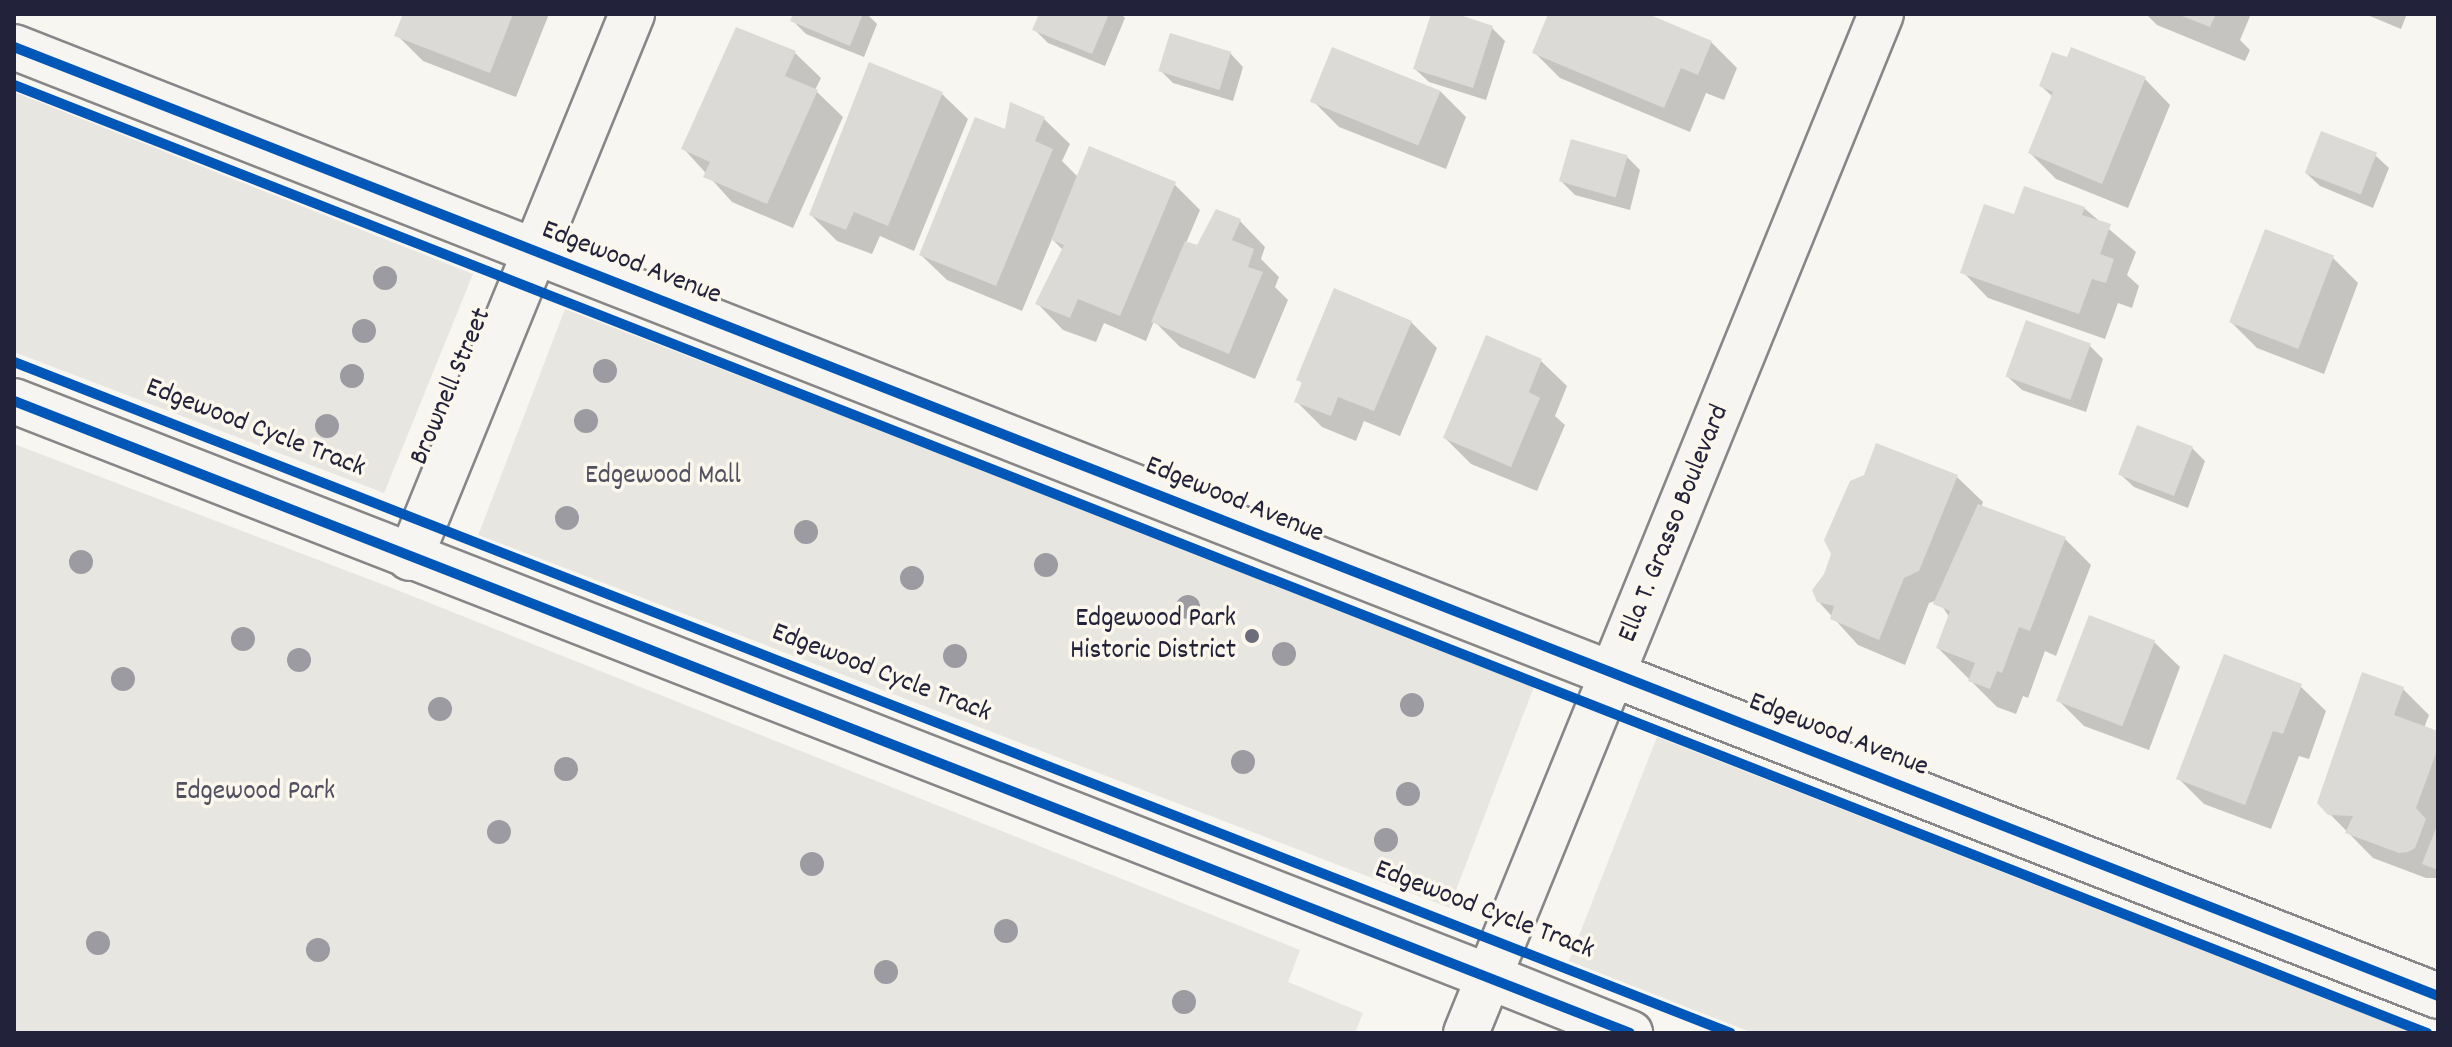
<!DOCTYPE html>
<html>
<head>
<meta charset="utf-8">
<style>
	body { margin:0 }
	#map { position:relative; width:2452px; height:1047px; overflow:hidden; background:#f8f6f0; font-family:Dekko,sans-serif }
	div>[style] { position:absolute }
	.green>* { inset:0; background:#e8e6e0; transform-origin:0 0 }
	.shadow>* { inset:0; background:#0003 }
	.building>* { inset:0; background:#dbdad7; transform-origin:0 0 }
	.roads { filter:drop-shadow(2px 0 #878688) drop-shadow(-2px 0 #878688) drop-shadow(0 2px #878688) drop-shadow(0 -2px #878688) }
	.minor>* { height:44px; margin:-22px; padding:0 22px; transform-origin:22px; border-radius:22px; background:#f6f5f1 }
	.tertiary>* { height:44px; margin:-22px; padding:0 22px; transform-origin:22px; border-radius:22px; background:#f6f5f1 }
	.secondary>* { height:44px; margin:-22px; padding:0 22px; transform-origin:22px; border-radius:22px; background:#f6f5f1 }
	.primary>* { height:44px; margin:-22px; padding:0 22px; transform-origin:22px; border-radius:22px; background:#f6f5f1 }
	.cycleway>* { height:10px; margin:-5px; padding:0 5px; transform-origin:5px; border-radius:5px; background:#0057b8 }
	.trees>* { width:24px; height:24px; margin:-12px; border-radius:50%; background:#9c9ba1 }
	.dots>* { width:22px; height:22px; translate:-50% -50%; box-sizing:border-box; border:4px solid #fbf7ec; border-radius:50% }
	span { translate:-50% -50%; white-space:nowrap; text-align:center; line-height:1.15; -webkit-text-stroke:7px #fbf7ec; paint-order:stroke }
	.street-label { font-size:28px; color:#22223b }
	.park-label { font-size:28px; color:#505061 }
	.poi-label { font-size:28px; color:#22223b }
	.right { translate:-100% -50%; text-align:right }
	.frame { position:absolute; inset:0; border:16px solid #22223b; pointer-events:none }
</style>
</head>
<body>
<div id="map">
	<div class="green">
		<i style="clip-path:polygon(14px 92px,473px 274px,384px 493px,14px 352px)"></i>
		<i style="left:565px;top:309px;width:1040px;height:242px;rotate:21deg"></i>
		<i style="clip-path:polygon(14px 444px,392px 588px,1300px 950px,1288px 982px,1363px 1013px,1355px 1033px,14px 1033px)"></i>
		<i style="clip-path:polygon(1657px 737px,2414px 1033px,1753px 1033px,1569px 961px)"></i>
	</div>
	<div class="shadow">
		<i style="clip-path:polygon(406px 14px,549px 14px,516px 97px,423px 61px,397px 35px)"></i>
		<i style="clip-path:polygon(795px 14px,867px 14px,877px 24px,864px 57px,806px 34px,792px 20px)"></i>
		<i style="clip-path:polygon(1041px 14px,1121px 14px,1125px 18px,1105px 66px,1048px 43px,1035px 30px)"></i>
		<i style="clip-path:polygon(1433px 14px,1492px 28px,1505px 41px,1486px 100px,1429px 82px,1415px 69px)"></i>
		<i style="clip-path:polygon(1550px 14px,1643px 14px,1711px 42px,1737px 68px,1724px 100px,1706px 93px,1690px 132px,1560px 78px,1534px 52px)"></i>
		<i style="clip-path:polygon(2146px 14px,2251px 14px,2240px 40px,2250px 50px,2245px 61px,2157px 25px)"></i>
		<i style="clip-path:polygon(2365px 14px,2407px 14px,2401px 29px)"></i>
		<i style="clip-path:polygon(795px 53px,821px 78px,815px 90px,843px 117px,793px 228px,732px 202px,684px 149px)"></i>
		<i style="clip-path:polygon(1230px 53px,1243px 67px,1233px 101px,1173px 83px,1160px 70px)"></i>
		<i style="clip-path:polygon(2145px 79px,2170px 105px,2128px 208px,2056px 179px,2030px 153px,2053px 97px,2041px 86px)"></i>
		<i style="clip-path:polygon(1440px 91px,1466px 117px,1446px 169px,1339px 127px,1313px 101px)"></i>
		<i style="clip-path:polygon(942px 94px,968px 119px,914px 251px,880px 236px,872px 254px,837px 241px,811px 215px)"></i>
		<i style="clip-path:polygon(1044px 119px,1070px 144px,1062px 161px,1079px 178px,1174px 184px,1200px 210px,1186px 243px,1197px 248px,1240px 221px,1265px 247px,1261px 259px,1279px 277px,1275px 287px,1288px 300px,1255px 379px,1180px 347px,1154px 321px,1146px 341px,1104px 323px,1096px 342px,1063px 330px,1038px 304px,1063px 250px,1052px 239px,1022px 311px,947px 280px,921px 255px,1007px 132px)"></i>
		<i style="clip-path:polygon(2375px 155px,2389px 168px,2373px 208px,2320px 186px,2306px 173px)"></i>
		<i style="clip-path:polygon(1627px 157px,1640px 170px,1630px 210px,1575px 195px,1562px 182px)"></i>
		<i style="clip-path:polygon(2084px 208px,2136px 252px,2127px 275px,2139px 286px,2132px 308px,2118px 303px,2105px 339px,1988px 298px,1963px 272px,2015px 217px)"></i>
		<i style="clip-path:polygon(2332px 257px,2358px 283px,2324px 374px,2257px 348px,2231px 322px)"></i>
		<i style="clip-path:polygon(1411px 322px,1437px 348px,1400px 436px,1364px 421px,1356px 441px,1322px 427px,1296px 401px,1304px 385px,1299px 380px)"></i>
		<i style="clip-path:polygon(2090px 346px,2103px 359px,2086px 412px,2022px 390px,2008px 377px)"></i>
		<i style="clip-path:polygon(1541px 361px,1567px 386px,1555px 416px,1565px 425px,1537px 491px,1471px 464px,1445px 438px)"></i>
		<i style="clip-path:polygon(2192px 448px,2205px 461px,2188px 508px,2134px 487px,2120px 474px)"></i>
		<i style="clip-path:polygon(1957px 477px,1983px 502px,1981px 507px,2065px 539px,2091px 565px,2056px 656px,2045px 651px,2028px 698px,2023px 696px,2016px 714px,1997px 707px,1938px 648px,1950px 618px,1938px 600px,1929px 603px,1905px 665px,1858px 645px,1818px 601px)"></i>
		<i style="clip-path:polygon(2154px 642px,2180px 667px,2149px 750px,2084px 726px,2058px 700px)"></i>
		<i style="clip-path:polygon(2300px 686px,2326px 711px,2309px 759px,2299px 756px,2271px 829px,2204px 804px,2178px 778px)"></i>
		<i style="clip-path:polygon(2403px 689px,2429px 715px,2424px 728px,2438px 733px,2438px 878px,2426px 878px,2373px 858px,2319px 803px)"></i>
	</div>
	<div class="building">
		<i style="clip-path:polygon(403px 14px,513px 14px,490px 73px,394px 36px)"></i>
		<i style="clip-path:polygon(793px 14px,863px 14px,850px 46px,790px 21px)"></i>
		<i style="clip-path:polygon(1039px 14px,1109px 14px,1092px 54px,1032px 30px)"></i>
		<i style="clip-path:polygon(1431px 14px,1457px 14px,1493px 26px,1473px 88px,1413px 69px)"></i>
		<i style="clip-path:polygon(1548px 14px,1648px 14px,1712px 41px,1698px 75px,1681px 68px,1664px 108px,1532px 53px)"></i>
		<i style="clip-path:polygon(2177px 14px,2216px 14px,2210px 27px)"></i>
		<i style="clip-path:polygon(736px 27px,796px 51px,785px 76px,818px 90px,767px 204px,703px 177px,710px 162px,681px 149px)"></i>
		<i style="left:1170px;top:33px;width:64px;height:40px;rotate:17deg"></i>
		<i style="left:1332px;top:47px;width:117px;height:59px;rotate:22deg"></i>
		<i style="clip-path:polygon(2071px 47px,2146px 77px,2102px 184px,2028px 153px,2053px 92px,2039px 86px,2052px 52px,2067px 57px)"></i>
		<i style="clip-path:polygon(869px 62px,943px 92px,888px 226px,854px 212px,846px 230px,809px 215px)"></i>
		<i style="clip-path:polygon(1010px 102px,1045px 117px,1035px 141px,1053px 149px,996px 286px,919px 255px,975px 117px,1005px 129px)"></i>
		<i style="left:2321px;top:131px;width:60px;height:45px;rotate:21deg"></i>
		<i style="left:1571px;top:139px;width:59px;height:44px;rotate:16deg"></i>
		<i style="clip-path:polygon(1089px 146px,1176px 182px,1120px 316px,1078px 299px,1070px 318px,1035px 304px,1064px 245px,1051px 240px)"></i>
		<i style="clip-path:polygon(2024px 186px,2085px 207px,2082px 215px,2111px 224px,2100px 254px,2114px 259px,2106px 283px,2092px 279px,2079px 314px,1960px 273px,1984px 204px,2014px 214px)"></i>
		<i style="clip-path:polygon(1216px 209px,1241px 219px,1232px 240px,1254px 249px,1248px 267px,1263px 272px,1229px 354px,1151px 322px,1185px 241px,1197px 245px)"></i>
		<i style="left:2265px;top:229px;width:74px;height:100px;rotate:21deg"></i>
		<i style="clip-path:polygon(1334px 288px,1412px 321px,1374px 411px,1338px 397px,1331px 416px,1294px 402px,1302px 382px,1296px 380px)"></i>
		<i style="left:2026px;top:320px;width:69px;height:60px;rotate:20deg"></i>
		<i style="clip-path:polygon(1486px 335px,1542px 359px,1529px 392px,1540px 398px,1511px 467px,1443px 438px)"></i>
		<i style="left:2137px;top:425px;width:60px;height:53px;rotate:21deg"></i>
		<i style="clip-path:polygon(1876px 443px,1958px 475px,1919px 571px,1904px 578px,1879px 640px,1830px 619px,1834px 606px,1817px 602px,1812px 590px,1824px 574px,1831px 554px,1824px 540px,1850px 481px,1864px 475px)"></i>
		<i style="clip-path:polygon(1978px 504px,2066px 537px,2030px 631px,2019px 627px,2002px 673px,1997px 671px,1990px 689px,1968px 681px,1975px 663px,1936px 648px,1950px 611px,1933px 604px)"></i>
		<i style="left:2089px;top:615px;width:71px;height:92px;rotate:21deg"></i>
		<i style="clip-path:polygon(2224px 654px,2302px 684px,2283px 734px,2273px 731px,2245px 805px,2176px 779px)"></i>
		<i style="clip-path:polygon(2362px 672px,2404px 687px,2394px 715px,2438px 731px,2438px 748px,2416px 808px,2426px 819px,2415px 848px,2408px 852px,2399px 853px,2345px 833px,2353px 816px,2328px 815px,2317px 803px)"></i>
		<i style="clip-path:polygon(2438px 823px,2438px 870px,2422px 864px)"></i>
	</div>
	<div class="roads">
		<div class="minor">
			<i style="left:410px;top:558px;width:588px;rotate:-67.8deg"></i>
		</div>
		<div class="tertiary">
			<i style="left:14px;top:47px;width:1719px;rotate:21.43deg"></i>
			<i style="left:14px;top:401px;width:1584px;rotate:21.32deg"></i>
		</div>
		<div class="secondary">
			<i style="left:1614px;top:675px;width:884px;rotate:21.28deg"></i>
			<i style="left:1490px;top:977px;width:151px;rotate:21.8deg"></i>
		</div>
		<div class="primary">
			<i style="left:1466px;top:1033px;width:1100px;rotate:-67.84deg"></i>
		</div>
	</div>
	<div class="cycleway">
		<i style="left:14px;top:47px;width:2603px;rotate:21.38deg"></i>
		<i style="left:14px;top:85px;width:2593px;rotate:21.45deg"></i>
		<i style="left:14px;top:362px;width:1843px;rotate:21.35deg"></i>
		<i style="left:14px;top:401px;width:1735px;rotate:21.36deg"></i>
	</div>
	<div class="trees">
		<i style="left:385px;top:278px"></i>
		<i style="left:364px;top:331px"></i>
		<i style="left:605px;top:371px"></i>
		<i style="left:352px;top:376px"></i>
		<i style="left:586px;top:421px"></i>
		<i style="left:327px;top:426px"></i>
		<i style="left:567px;top:518px"></i>
		<i style="left:806px;top:532px"></i>
		<i style="left:81px;top:562px"></i>
		<i style="left:1046px;top:565px"></i>
		<i style="left:912px;top:578px"></i>
		<i style="left:1188px;top:607px"></i>
		<i style="left:243px;top:639px"></i>
		<i style="left:1284px;top:654px"></i>
		<i style="left:955px;top:656px"></i>
		<i style="left:299px;top:660px"></i>
		<i style="left:123px;top:679px"></i>
		<i style="left:1412px;top:705px"></i>
		<i style="left:440px;top:709px"></i>
		<i style="left:1243px;top:762px"></i>
		<i style="left:566px;top:769px"></i>
		<i style="left:1408px;top:794px"></i>
		<i style="left:499px;top:832px"></i>
		<i style="left:1386px;top:840px"></i>
		<i style="left:812px;top:864px"></i>
		<i style="left:1006px;top:931px"></i>
		<i style="left:98px;top:943px"></i>
		<i style="left:318px;top:950px"></i>
		<i style="left:886px;top:972px"></i>
		<i style="left:1184px;top:1002px"></i>
	</div>
	<div class="dots">
		<i style="left:1252px;top:636px;background:#6d6c7a"></i>
	</div>
	<div class="street-label">
		<span style="left:631px;top:264px;rotate:21deg">Edgewood Avenue</span>
		<span style="left:452px;top:387px;rotate:-67deg">Brownell Street</span>
		<span style="left:255px;top:429px;rotate:21deg">Edgewood Cycle Track</span>
		<span style="left:1234px;top:501px;rotate:22deg">Edgewood Avenue</span>
		<span style="left:1675px;top:524px;rotate:-68deg">Ella T. Grasso Boulevard</span>
		<span style="left:881px;top:674px;rotate:21deg">Edgewood Cycle Track</span>
		<span style="left:1838px;top:736px;rotate:21deg">Edgewood Avenue</span>
		<span style="left:1484px;top:911px;rotate:21deg">Edgewood Cycle Track</span>
	</div>
	<div class="park-label">
		<span style="left:663px;top:477px">Edgewood Mall</span>
		<span style="left:255px;top:793px">Edgewood Park</span>
	</div>
	<div class="poi-label">
		<span class="right" style="left:1236px;top:636px">Edgewood Park<br>Historic District</span>
	</div>
	<div class="frame"></div>
</div>
</body>
</html>
